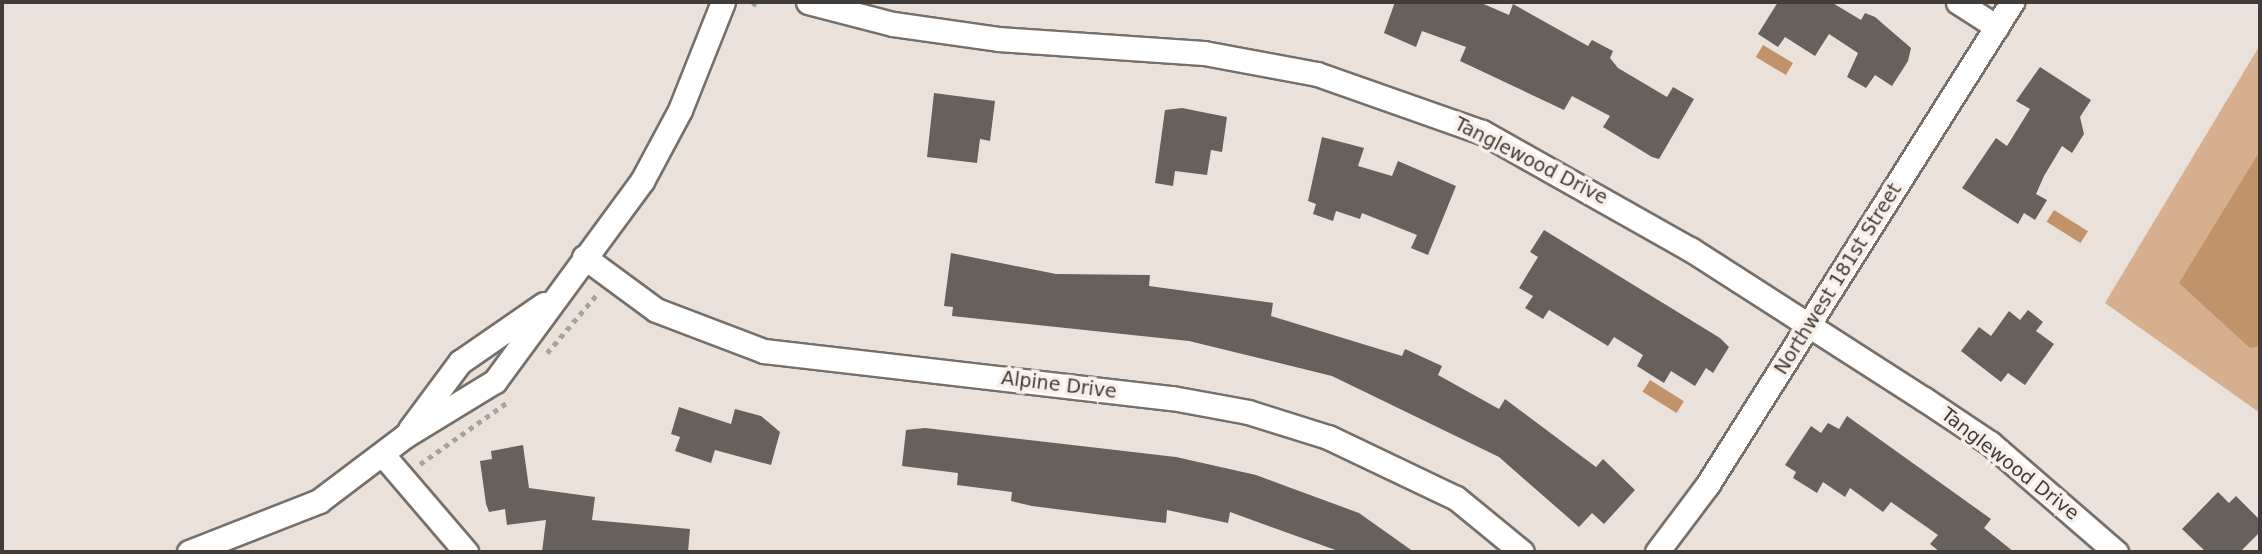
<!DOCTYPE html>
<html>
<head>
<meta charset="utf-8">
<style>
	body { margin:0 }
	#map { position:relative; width:2262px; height:554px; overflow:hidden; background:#eae2da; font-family:"DejaVu Sans",sans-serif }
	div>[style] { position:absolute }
	.green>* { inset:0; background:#d5af8e }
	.water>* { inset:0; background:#c1936a; transform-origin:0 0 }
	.building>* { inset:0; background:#68605a }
	.path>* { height:4.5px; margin-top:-2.25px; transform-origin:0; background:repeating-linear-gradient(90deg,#a8a29c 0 5px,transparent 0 10px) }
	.roads { filter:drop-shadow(2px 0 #776f69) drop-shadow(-2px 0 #776f69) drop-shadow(0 2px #776f69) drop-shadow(0 -2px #776f69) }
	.minor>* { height:23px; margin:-11.5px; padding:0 11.5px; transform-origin:11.5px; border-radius:11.5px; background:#fff }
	span { translate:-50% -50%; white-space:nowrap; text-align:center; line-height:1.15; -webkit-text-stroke:7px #f7efe8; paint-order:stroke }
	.street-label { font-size:19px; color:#3f3c39 }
	.frame { position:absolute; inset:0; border:4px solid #3f3c39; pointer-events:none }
</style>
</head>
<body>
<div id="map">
	<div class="green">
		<i style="clip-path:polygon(2260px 45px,2260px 413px,2105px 303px)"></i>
	</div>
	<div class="water">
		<i style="left:1763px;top:45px;width:35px;height:14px;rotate:31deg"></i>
		<i style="clip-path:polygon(2260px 151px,2260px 346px,2250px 348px,2179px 283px)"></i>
		<i style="left:2054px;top:210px;width:40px;height:14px;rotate:32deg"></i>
		<i style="left:1650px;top:380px;width:40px;height:14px;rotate:32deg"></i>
	</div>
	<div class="building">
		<i style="clip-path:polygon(1395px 2px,1479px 2px,1509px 15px,1513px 4px,1588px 46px,1592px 40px,1613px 51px,1610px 58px,1618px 68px,1667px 97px,1673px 87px,1694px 99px,1659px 159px,1652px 157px,1603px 127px,1610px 116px,1572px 96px,1564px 110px,1460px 61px,1466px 47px,1422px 31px,1416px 47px,1384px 33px)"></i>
		<i style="clip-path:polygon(1778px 2px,1831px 2px,1861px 20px,1865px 13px,1875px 17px,1911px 48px,1908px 61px,1892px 86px,1875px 75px,1866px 88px,1847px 77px,1858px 53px,1829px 34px,1815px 56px,1785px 37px,1778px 47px,1758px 34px)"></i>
		<i style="clip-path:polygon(2040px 67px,2091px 100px,2080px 117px,2084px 134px,2072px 153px,2062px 146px,2044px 176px,2036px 194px,2047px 200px,2035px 220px,2024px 213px,2018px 224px,1962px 188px,1996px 138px,2007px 146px,2030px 109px,2016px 101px)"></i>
		<i style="clip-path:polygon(934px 93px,995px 101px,990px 141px,980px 139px,977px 163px,927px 157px)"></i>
		<i style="clip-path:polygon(1182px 108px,1227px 117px,1222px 152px,1211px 150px,1207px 175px,1175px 171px,1173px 186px,1155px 183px,1165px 110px)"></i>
		<i style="clip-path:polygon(1322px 137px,1364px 148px,1358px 166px,1392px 176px,1398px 161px,1456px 186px,1428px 255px,1411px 248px,1417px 235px,1362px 213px,1360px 219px,1336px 211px,1333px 221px,1313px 214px,1316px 204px,1308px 201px)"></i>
		<i style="clip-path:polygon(1544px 230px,1720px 338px,1729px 347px,1713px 373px,1706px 368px,1695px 386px,1671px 371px,1664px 383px,1637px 366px,1643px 355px,1614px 337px,1608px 346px,1549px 310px,1543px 319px,1525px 308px,1533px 296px,1519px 288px,1538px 257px,1530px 252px)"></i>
		<i style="clip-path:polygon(951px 253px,1056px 274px,1150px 275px,1149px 286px,1273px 303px,1271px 316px,1402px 356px,1405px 349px,1442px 366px,1438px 375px,1499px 409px,1505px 399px,1596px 467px,1603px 459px,1635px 490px,1604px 524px,1592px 513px,1579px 527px,1499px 457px,1332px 376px,1189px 341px,952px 316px,953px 307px,944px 306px)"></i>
		<i style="clip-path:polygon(2028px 310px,2043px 322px,2036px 331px,2054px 344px,2025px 385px,2008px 373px,2001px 382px,1961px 351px,1979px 327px,1991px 336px,2009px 311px,2020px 320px)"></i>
		<i style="clip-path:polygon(679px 407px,731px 424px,735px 409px,761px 416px,780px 432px,771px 465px,715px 450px,711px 463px,675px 451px,680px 437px,671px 434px)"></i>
		<i style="clip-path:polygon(1847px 416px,1991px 519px,1984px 528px,2014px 552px,1940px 552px,1930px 544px,1938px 535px,1891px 502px,1883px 512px,1850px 488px,1845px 497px,1823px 482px,1817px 493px,1793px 478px,1796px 472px,1785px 465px,1811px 426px,1821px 433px,1828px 423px,1839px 429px)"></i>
		<i style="clip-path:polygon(925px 428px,1176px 457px,1256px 475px,1359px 513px,1414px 552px,1341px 552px,1230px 512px,1228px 523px,1167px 510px,1166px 523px,1032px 506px,1011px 501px,1012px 492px,957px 485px,958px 473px,902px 466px,906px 430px)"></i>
		<i style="clip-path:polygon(523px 445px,529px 488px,595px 497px,592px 520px,690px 529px,688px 552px,542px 552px,546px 520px,507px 525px,505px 509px,489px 512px,486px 504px,480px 461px,492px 459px,491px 451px)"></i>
		<i style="clip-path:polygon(2218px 492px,2229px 503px,2236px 496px,2260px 520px,2260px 532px,2240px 552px,2206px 552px,2182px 529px)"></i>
	</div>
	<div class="path">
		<i style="left:753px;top:6px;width:4px;rotate:-63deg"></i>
		<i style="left:547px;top:353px;width:79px;rotate:-49.6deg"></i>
		<i style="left:420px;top:464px;width:109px;rotate:-35.3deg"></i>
	</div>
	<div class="roads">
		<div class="minor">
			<i style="left:808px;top:2px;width:88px;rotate:14.5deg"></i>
			<i style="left:893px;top:24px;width:106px;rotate:8.1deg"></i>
			<i style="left:998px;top:39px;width:206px;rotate:3.9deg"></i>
			<i style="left:1204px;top:53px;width:115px;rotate:10.5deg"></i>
			<i style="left:1317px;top:74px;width:175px;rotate:19.4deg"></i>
			<i style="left:1482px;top:132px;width:239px;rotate:29.4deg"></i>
			<i style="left:1690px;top:249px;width:278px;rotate:32.7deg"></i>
			<i style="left:1924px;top:399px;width:79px;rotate:33.7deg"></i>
			<i style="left:1990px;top:443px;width:167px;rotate:40.9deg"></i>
			<i style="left:1958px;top:2px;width:46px;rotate:32.7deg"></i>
			<i style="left:584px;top:257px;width:89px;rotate:36.4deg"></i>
			<i style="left:656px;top:310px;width:116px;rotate:20.8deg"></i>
			<i style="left:764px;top:351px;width:411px;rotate:6.6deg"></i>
			<i style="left:1172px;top:398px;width:77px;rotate:10.4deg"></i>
			<i style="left:1248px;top:412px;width:84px;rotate:17.4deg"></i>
			<i style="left:1328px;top:437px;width:142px;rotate:25.5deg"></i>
			<i style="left:1456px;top:498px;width:85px;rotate:39.3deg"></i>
			<i style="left:410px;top:429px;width:84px;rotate:-53.3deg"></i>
			<i style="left:460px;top:362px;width:102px;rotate:-34.6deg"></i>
			<i style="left:383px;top:455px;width:128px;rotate:49.4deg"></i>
			<i style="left:189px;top:552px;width:140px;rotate:-21.4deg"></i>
			<i style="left:319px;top:501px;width:108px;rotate:-37.1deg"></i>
			<i style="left:405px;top:436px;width:105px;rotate:-31.4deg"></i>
			<i style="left:495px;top:381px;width:248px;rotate:-53.7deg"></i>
			<i style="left:642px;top:181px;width:81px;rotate:-61.8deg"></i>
			<i style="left:680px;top:110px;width:116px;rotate:-68.3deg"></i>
			<i style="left:1657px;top:552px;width:85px;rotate:-53.1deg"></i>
			<i style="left:1708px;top:484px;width:570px;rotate:-57.76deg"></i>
		</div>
	</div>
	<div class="street-label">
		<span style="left:1531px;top:161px;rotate:27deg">Tanglewood Drive</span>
		<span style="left:1838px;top:279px;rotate:-58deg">Northwest 181st Street</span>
		<span style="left:1059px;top:385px;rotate:7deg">Alpine Drive</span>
		<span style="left:2010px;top:464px;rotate:38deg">Tanglewood Drive</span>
	</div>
	<div class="frame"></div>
</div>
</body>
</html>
